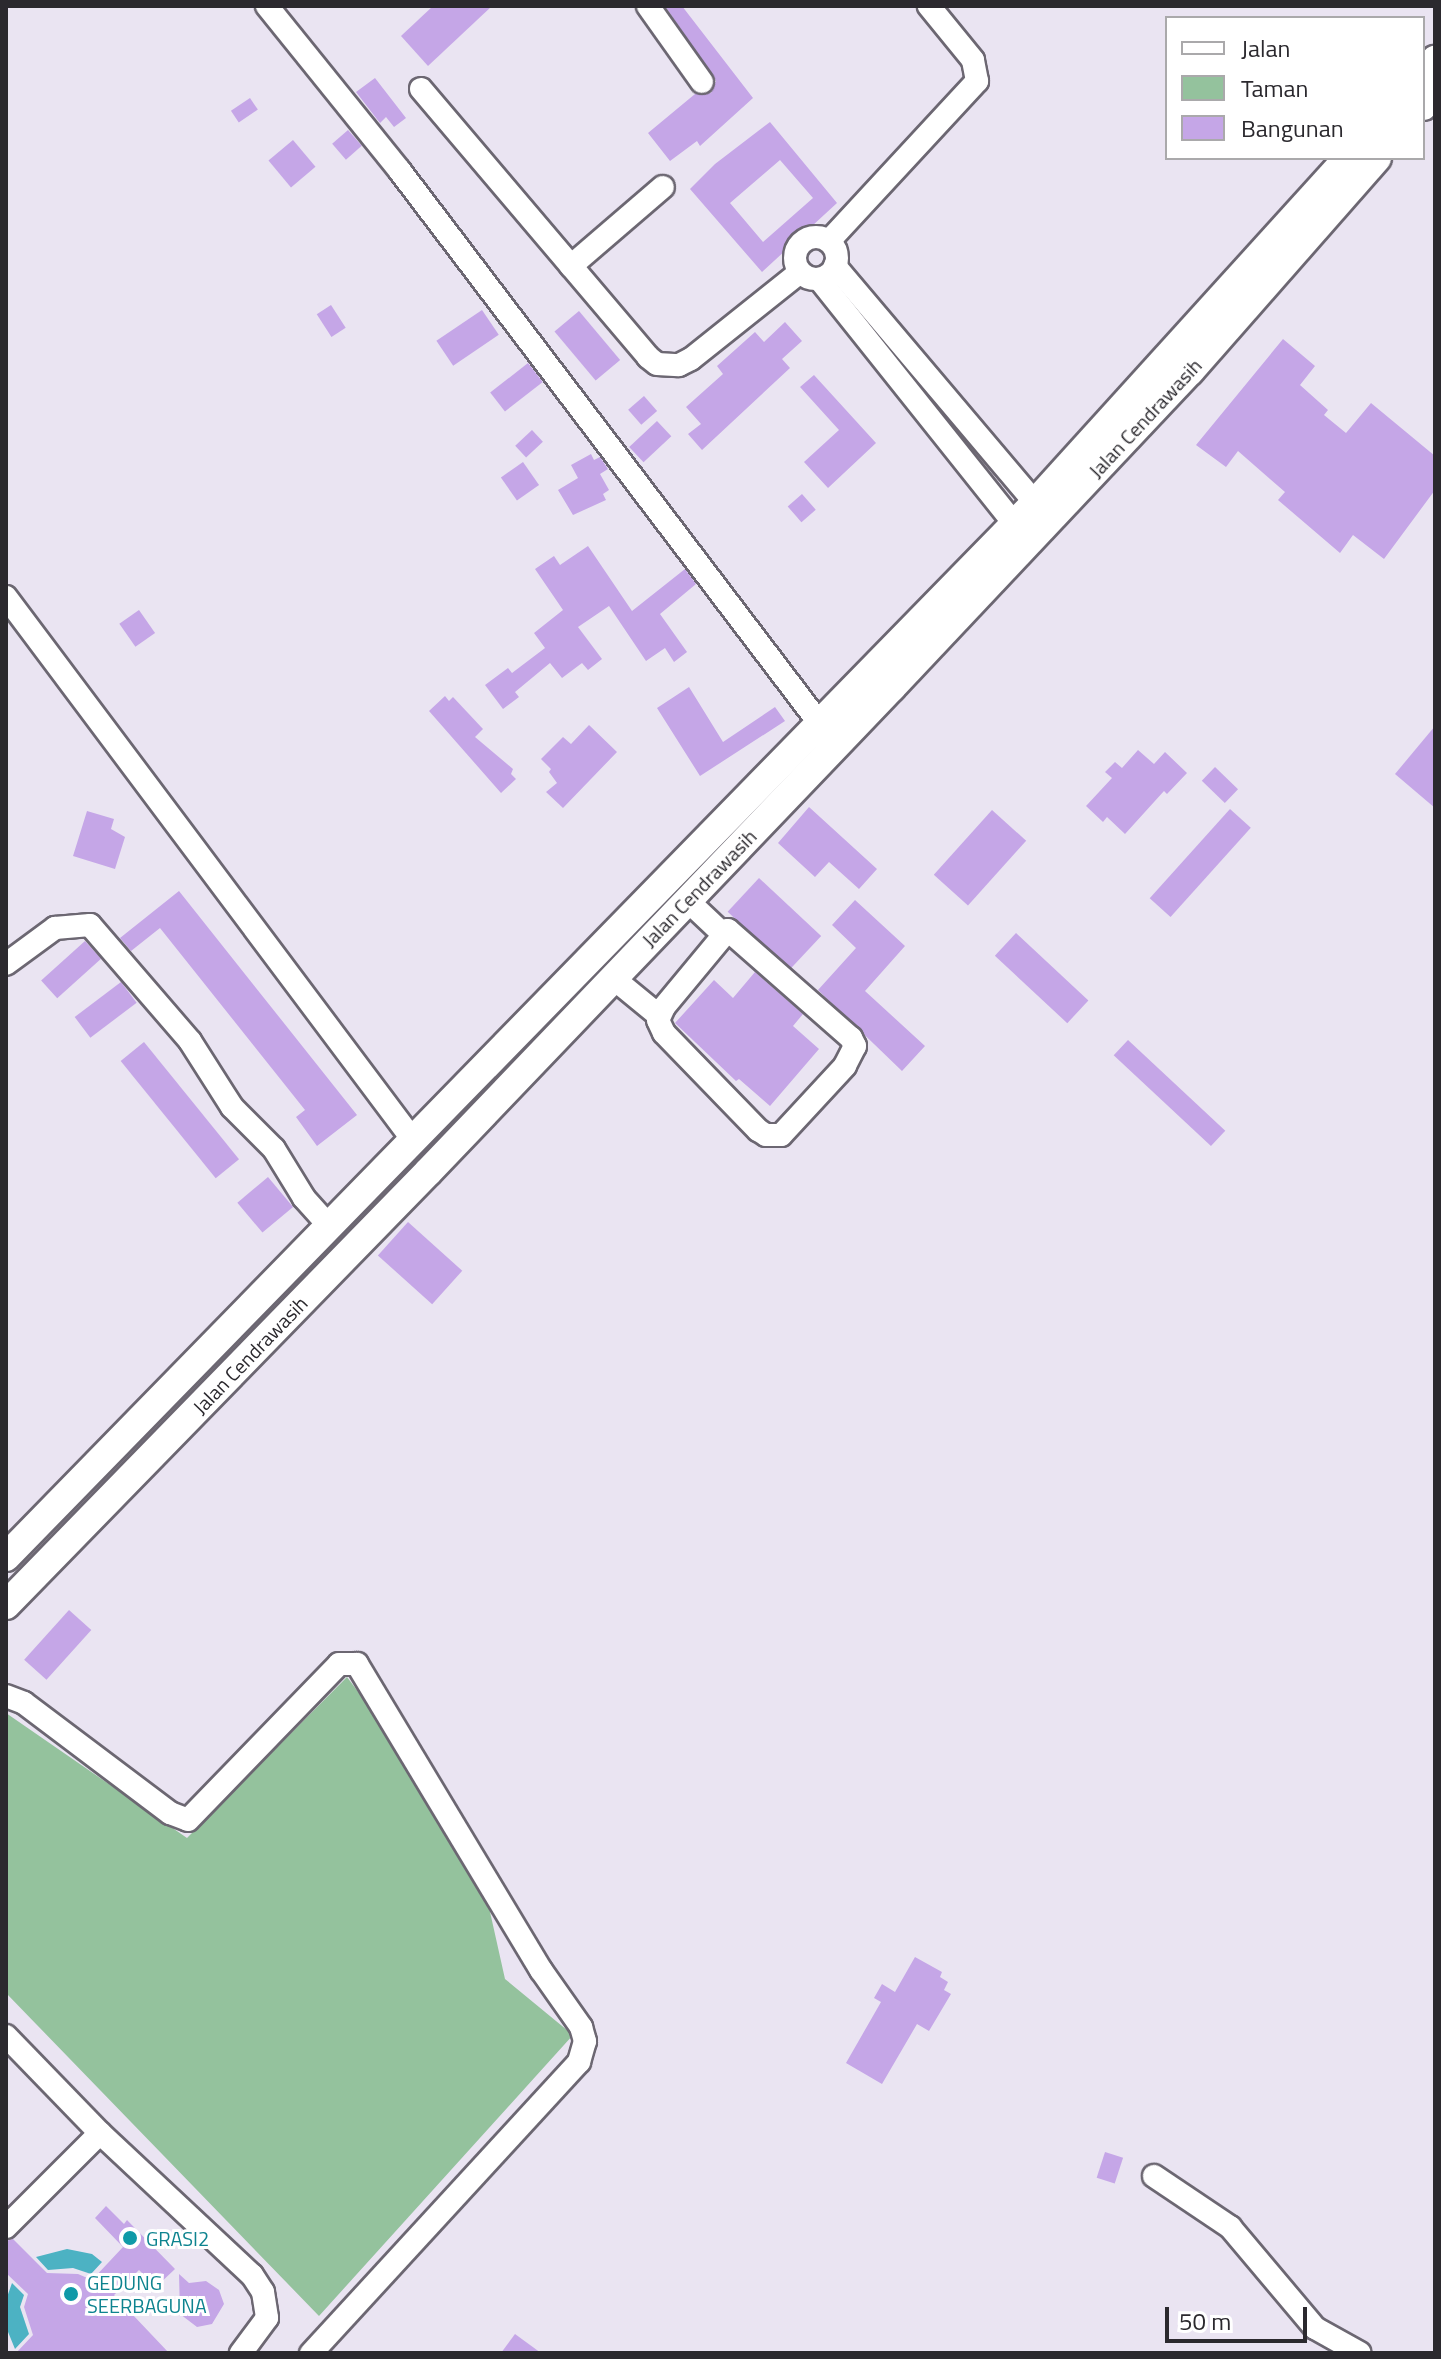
<!DOCTYPE html>
<html>
<head>
<meta charset="utf-8">
<style>
	body { margin:0 }
	#map { position:relative; width:1441px; height:2359px; overflow:hidden; background:#eae4f2; font-family:"Titillium Web",sans-serif }
	div>[style] { position:absolute }
	.green>* { inset:0; background:#94c29d }
	.water>* { inset:0; background:#4cb2c3 }
	.building>* { inset:0; background:#c5a6e7; transform-origin:0 0 }
	.roads { filter:drop-shadow(2px 0 #6c6772) drop-shadow(-2px 0 #6c6772) drop-shadow(0 2px #6c6772) drop-shadow(0 -2px #6c6772) }
	.minor>* { height:22px; margin:-11px; padding:0 11px; transform-origin:11px; border-radius:11px; background:#fff }
	.minor>.ring { margin:-11px; padding:0; box-sizing:content-box; background:none; border:22px solid #fff; border-radius:50% }
	.major>* { height:28px; margin:-14px; padding:0 14px; transform-origin:14px; border-radius:14px; background:#fff }
	.dots>* { width:22px; height:22px; translate:-50% -50%; box-sizing:border-box; border:4px solid #fff; border-radius:50% }
	span { translate:-50% -50%; white-space:nowrap; text-align:center; line-height:1.15; -webkit-text-stroke:6px #fff; paint-order:stroke }
	.street-label { font-size:20px; color:#2b292e }
	.culture-label { font-size:20px; color:#0d838f }
	.left { translate:0 -50%; text-align:left }
	.frame { position:absolute; inset:0; border:8px solid #2b292e; pointer-events:none }
	.legend { position:absolute; left:1165px; top:16px; width:260px; height:144px; box-sizing:border-box; background:#fff; border:2px solid #aaa9ab; margin:0; padding:10px 14px; list-style:none; font-size:24px; color:#2b292e }
	.legend li { display:flex; align-items:center; gap:16px; height:40px }
	.legend b { width:40px; border:2px solid #aaa9ab }
	.scale { position:absolute; left:1165px; top:2307px; width:142px; height:36px; box-sizing:border-box; border:4px solid #2b292e; border-top:0; padding-left:10px; font-size:24px; line-height:28px; white-space:nowrap; color:#2b292e; -webkit-text-stroke:6px #fff; paint-order:stroke }
</style>
</head>
<body>
<div id="map">
	<div class="green">
		<i style="clip-path:polygon(347px 1677px,476px 1849px,505px 1979px,573px 2035px,319px 2316px,6px 1993px,6px 1713px,187px 1838px)"></i>
	</div>
	<div class="water">
		<i style="clip-path:polygon(67px 2249px,92px 2254px,102px 2262px,91px 2274px,73px 2268px,48px 2270px,36px 2257px)"></i>
		<i style="clip-path:polygon(12px 2283px,24px 2295px,20px 2307px,29px 2334px,15px 2349px,6px 2327px,6px 2300px)"></i>
	</div>
	<div class="building">
		<i style="clip-path:polygon(433px 6px,492px 6px,428px 66px,401px 36px)"></i>
		<i style="clip-path:polygon(665px 6px,682px 6px,753px 98px,700px 146px,697px 141px,670px 161px,648px 133px,695px 94px,711px 93px,716px 81px)"></i>
		<i style="clip-path:polygon(375px 78px,406px 118px,394px 127px,386px 117px,380px 123px,356px 92px)"></i>
		<i style="left:250px;top:98px;width:14px;height:23px;rotate:56deg"></i>
		<i style="clip-path:polygon(evenodd,770px 122px,837px 203px,762px 272px,690px 189px,715px 164px,770px 122px,780px 160px,813px 198px,763px 242px,730px 203px,780px 160px)"></i>
		<i style="left:348px;top:130px;width:21px;height:21px;rotate:49deg"></i>
		<i style="left:293px;top:140px;width:35px;height:32px;rotate:50deg"></i>
		<i style="left:331px;top:305px;width:27px;height:17px;rotate:57deg"></i>
		<i style="left:482px;top:310px;width:30px;height:55px;rotate:56deg"></i>
		<i style="left:579px;top:311px;width:64px;height:32px;rotate:50deg"></i>
		<i style="clip-path:polygon(785px 322px,802px 341px,782px 359px,790px 368px,702px 450px,688px 434px,701px 424px,686px 407px,723px 374px,717px 366px,755px 332px,764px 342px)"></i>
		<i style="clip-path:polygon(1283px 339px,1315px 366px,1300px 385px,1328px 410px,1324px 415px,1346px 433px,1371px 403px,1435px 456px,1435px 490px,1384px 559px,1353px 535px,1340px 553px,1278px 500px,1285px 492px,1238px 451px,1226px 467px,1196px 445px)"></i>
		<i style="left:528px;top:363px;width:24px;height:48px;rotate:52deg"></i>
		<i style="clip-path:polygon(814px 375px,876px 443px,828px 488px,804px 462px,839px 430px,800px 387px)"></i>
		<i style="left:644px;top:396px;width:20px;height:21px;rotate:49deg"></i>
		<i style="left:657px;top:421px;width:21px;height:38px;rotate:47deg"></i>
		<i style="left:532px;top:430px;width:16px;height:23px;rotate:47deg"></i>
		<i style="clip-path:polygon(591px 454px,594px 460px,600px 457px,608px 469px,600px 474px,609px 490px,603px 494px,606px 500px,573px 515px,558px 490px,578px 478px,571px 465px)"></i>
		<i style="left:523px;top:462px;width:28px;height:27px;rotate:55deg"></i>
		<i style="left:802px;top:494px;width:21px;height:19px;rotate:49deg"></i>
		<i style="clip-path:polygon(588px 546px,632px 611px,685px 569px,696px 584px,660px 614px,687px 652px,674px 662px,665px 648px,646px 661px,609px 606px,578px 627px,602px 659px,588px 670px,582px 663px,562px 678px,550px 663px,515px 692px,519px 697px,503px 709px,485px 685px,508px 668px,512px 673px,545px 648px,534px 633px,563px 610px,535px 569px,554px 556px,560px 565px)"></i>
		<i style="left:139px;top:610px;width:28px;height:24px;rotate:55deg"></i>
		<i style="clip-path:polygon(689px 687px,723px 742px,775px 707px,785px 721px,700px 776px,657px 708px)"></i>
		<i style="clip-path:polygon(445px 696px,449px 701px,453px 697px,483px 729px,475px 737px,513px 769px,511px 774px,516px 779px,501px 793px,429px 711px)"></i>
		<i style="clip-path:polygon(589px 725px,617px 752px,563px 808px,546px 792px,557px 783px,549px 772px,551px 769px,541px 759px,563px 737px,571px 744px)"></i>
		<i style="clip-path:polygon(1435px 726px,1435px 808px,1395px 774px)"></i>
		<i style="clip-path:polygon(1138px 750px,1154px 764px,1165px 752px,1187px 773px,1167px 794px,1164px 791px,1125px 834px,1107px 817px,1103px 822px,1086px 806px,1112px 778px,1105px 772px,1115px 762px,1122px 768px)"></i>
		<i style="left:1215px;top:767px;width:32px;height:19px;rotate:44deg"></i>
		<i style="clip-path:polygon(809px 807px,877px 869px,859px 889px,829px 862px,815px 877px,778px 843px)"></i>
		<i style="left:1230px;top:809px;width:28px;height:120px;rotate:42deg"></i>
		<i style="left:992px;top:810px;width:46px;height:87px;rotate:42deg"></i>
		<i style="clip-path:polygon(87px 811px,114px 819px,111px 829px,125px 837px,115px 869px,73px 856px)"></i>
		<i style="left:759px;top:878px;width:85px;height:46px;rotate:43deg"></i>
		<i style="clip-path:polygon(179px 891px,357px 1115px,317px 1146px,296px 1117px,305px 1110px,160px 928px,131px 951px,120px 938px)"></i>
		<i style="clip-path:polygon(855px 900px,905px 946px,865px 991px,925px 1046px,902px 1071px,818px 990px,856px 948px,832px 925px)"></i>
		<i style="left:1016px;top:933px;width:99px;height:31px;rotate:43deg"></i>
		<i style="left:85px;top:941px;width:24px;height:59px;rotate:48deg"></i>
		<i style="clip-path:polygon(755px 972px,803px 1014px,793px 1026px,819px 1049px,770px 1106px,739px 1079px,736px 1081px,675px 1023px,714px 980px,733px 998px)"></i>
		<i style="left:121px;top:982px;width:26px;height:58px;rotate:53deg"></i>
		<i style="left:1128px;top:1040px;width:133px;height:21px;rotate:43deg"></i>
		<i style="left:144px;top:1042px;width:151px;height:30px;rotate:51deg"></i>
		<i style="left:268px;top:1177px;width:39px;height:40px;rotate:50deg"></i>
		<i style="left:408px;top:1222px;width:73px;height:45px;rotate:42deg"></i>
		<i style="left:69px;top:1610px;width:30px;height:67px;rotate:42deg"></i>
		<i style="clip-path:polygon(915px 1957px,942px 1972px,940px 1977px,948px 1982px,944px 1990px,951px 1994px,929px 2031px,917px 2024px,882px 2084px,846px 2063px,881px 2002px,874px 1998px,882px 1984px,895px 1992px)"></i>
		<i style="left:1105px;top:2152px;width:19px;height:27px;rotate:18deg"></i>
		<i style="clip-path:polygon(106px 2206px,124px 2224px,127px 2220px,175px 2269px,156px 2287px,139px 2270px,114px 2295px,169px 2353px,16px 2353px,33px 2335px,24px 2307px,28px 2294px,6px 2273px,6px 2241px,13px 2239px,47px 2273px,78px 2274px,92px 2280px,123px 2247px,95px 2218px)"></i>
		<i style="clip-path:polygon(179px 2274px,189px 2283px,206px 2281px,219px 2290px,224px 2304px,212px 2324px,197px 2327px,180px 2314px)"></i>
		<i style="clip-path:polygon(515px 2334px,541px 2353px,501px 2353px)"></i>
	</div>
	<div class="roads">
		<div class="minor">
			<i style="left:267px;top:6px;width:212px;rotate:51.1deg"></i>
			<i style="left:400px;top:171px;width:694px;rotate:52.78deg"></i>
			<i style="left:648px;top:6px;width:93px;rotate:54.6deg"></i>
			<i style="left:421px;top:89px;width:351px;rotate:49.7deg"></i>
			<i style="left:648px;top:357px;width:11px;rotate:38deg"></i>
			<i style="left:657px;top:364px;width:22px;rotate:3deg"></i>
			<i style="left:679px;top:365px;width:13px;rotate:-27deg"></i>
			<i style="left:691px;top:359px;width:139px;rotate:-38.6deg"></i>
			<i class="ring" style="left:795px;top:237px;width:20px;height:20px"></i>
			<i style="left:829px;top:241px;width:218px;rotate:-47.2deg"></i>
			<i style="left:977px;top:81px;width:21px;rotate:-101deg"></i>
			<i style="left:973px;top:60px;width:70px;rotate:-129.2deg"></i>
			<i style="left:571px;top:266px;width:121px;rotate:-40.7deg"></i>
			<i style="left:835px;top:266px;width:324px;rotate:49.8deg"></i>
			<i style="left:819px;top:279px;width:327px;rotate:51.4deg"></i>
			<i style="left:6px;top:597px;width:679px;rotate:53.15deg"></i>
			<i style="left:688px;top:901px;width:47px;rotate:43.3deg"></i>
			<i style="left:728px;top:930px;width:164px;rotate:41.3deg"></i>
			<i style="left:851px;top:1038px;width:9px;rotate:63deg"></i>
			<i style="left:855px;top:1046px;width:22px;rotate:117deg"></i>
			<i style="left:845px;top:1066px;width:94px;rotate:132.8deg"></i>
			<i style="left:781px;top:1135px;width:15px;rotate:180deg"></i>
			<i style="left:766px;top:1135px;width:9px;rotate:-148deg"></i>
			<i style="left:758px;top:1130px;width:135px;rotate:-134.1deg"></i>
			<i style="left:664px;top:1033px;width:14px;rotate:-115deg"></i>
			<i style="left:658px;top:1020px;width:14px;rotate:-65deg"></i>
			<i style="left:664px;top:1007px;width:100px;rotate:-50.3deg"></i>
			<i style="left:6px;top:964px;width:61px;rotate:-36.3deg"></i>
			<i style="left:55px;top:928px;width:35px;rotate:-5deg"></i>
			<i style="left:90px;top:925px;width:153px;rotate:49.2deg"></i>
			<i style="left:190px;top:1041px;width:78px;rotate:57.5deg"></i>
			<i style="left:232px;top:1107px;width:59px;rotate:45deg"></i>
			<i style="left:274px;top:1149px;width:57px;rotate:58.5deg"></i>
			<i style="left:304px;top:1198px;width:38px;rotate:48deg"></i>
			<i style="left:613px;top:978px;width:58px;rotate:39.4deg"></i>
			<i style="left:6px;top:1696px;width:19px;rotate:21deg"></i>
			<i style="left:24px;top:1703px;width:183px;rotate:37deg"></i>
			<i style="left:170px;top:1813px;width:19px;rotate:21deg"></i>
			<i style="left:188px;top:1820px;width:217px;rotate:-45.9deg"></i>
			<i style="left:339px;top:1664px;width:18px"></i>
			<i style="left:357px;top:1664px;width:357px;rotate:59deg"></i>
			<i style="left:541px;top:1970px;width:70px;rotate:54.9deg"></i>
			<i style="left:581px;top:2027px;width:15px;rotate:74deg"></i>
			<i style="left:585px;top:2041px;width:22px;rotate:106deg"></i>
			<i style="left:579px;top:2062px;width:396px;rotate:132.6deg"></i>
			<i style="left:6px;top:2036px;width:135px;rotate:45.9deg"></i>
			<i style="left:100px;top:2133px;width:208px;rotate:43.1deg"></i>
			<i style="left:252px;top:2275px;width:20px;rotate:57deg"></i>
			<i style="left:263px;top:2292px;width:26px;rotate:81deg"></i>
			<i style="left:267px;top:2318px;width:44px;rotate:126.6deg"></i>
			<i style="left:1154px;top:2176px;width:92px;rotate:33.9deg"></i>
			<i style="left:1230px;top:2227px;width:132px;rotate:49.9deg"></i>
			<i style="left:1315px;top:2328px;width:51px;rotate:29.1deg"></i>
			<i style="left:6px;top:2227px;width:133px;rotate:-45deg"></i>
		</div>
		<div class="major">
			<i style="left:1423px;top:73px;width:18px;rotate:-47deg"></i>
			<i style="left:1423px;top:106px;width:18px;rotate:-49deg"></i>
			<i style="left:6px;top:1557px;width:1473px;rotate:-45.69deg"></i>
			<i style="left:1035px;top:503px;width:466px;rotate:-47.8deg"></i>
			<i style="left:6px;top:1605px;width:605px;rotate:-45.74deg"></i>
			<i style="left:428px;top:1172px;width:671px;rotate:-46.27deg"></i>
			<i style="left:892px;top:687px;width:434px;rotate:-46.7deg"></i>
			<i style="left:1190px;top:371px;width:283px;rotate:-48.7deg"></i>
		</div>
	</div>
	<div class="dots">
		<i style="left:130px;top:2238px;background:#0f9aa8"></i>
		<i style="left:71px;top:2294px;background:#0f9aa8"></i>
	</div>
	<div class="street-label">
		<span style="left:1145px;top:418px;rotate:-47deg">Jalan Cendrawasih</span>
		<span style="left:699px;top:888px;rotate:-46deg">Jalan Cendrawasih</span>
		<span style="left:250px;top:1355px;rotate:-46deg">Jalan Cendrawasih</span>
	</div>
	<div class="culture-label">
		<span class="left" style="left:146px;top:2238px">GRASI2</span>
		<span class="left" style="left:87px;top:2294px">GEDUNG<br>SEERBAGUNA</span>
	</div>
	<div class="frame"></div>
	<ul class="legend">
	<li><b style="height:10px;background:#fff"></b>Jalan</li>
	<li><b style="height:22px;background:#94c29d"></b>Taman</li>
	<li><b style="height:22px;background:#c5a6e7"></b>Bangunan</li>
	</ul>
	<div class="scale">50 m</div>
</div>
</body>
</html>
